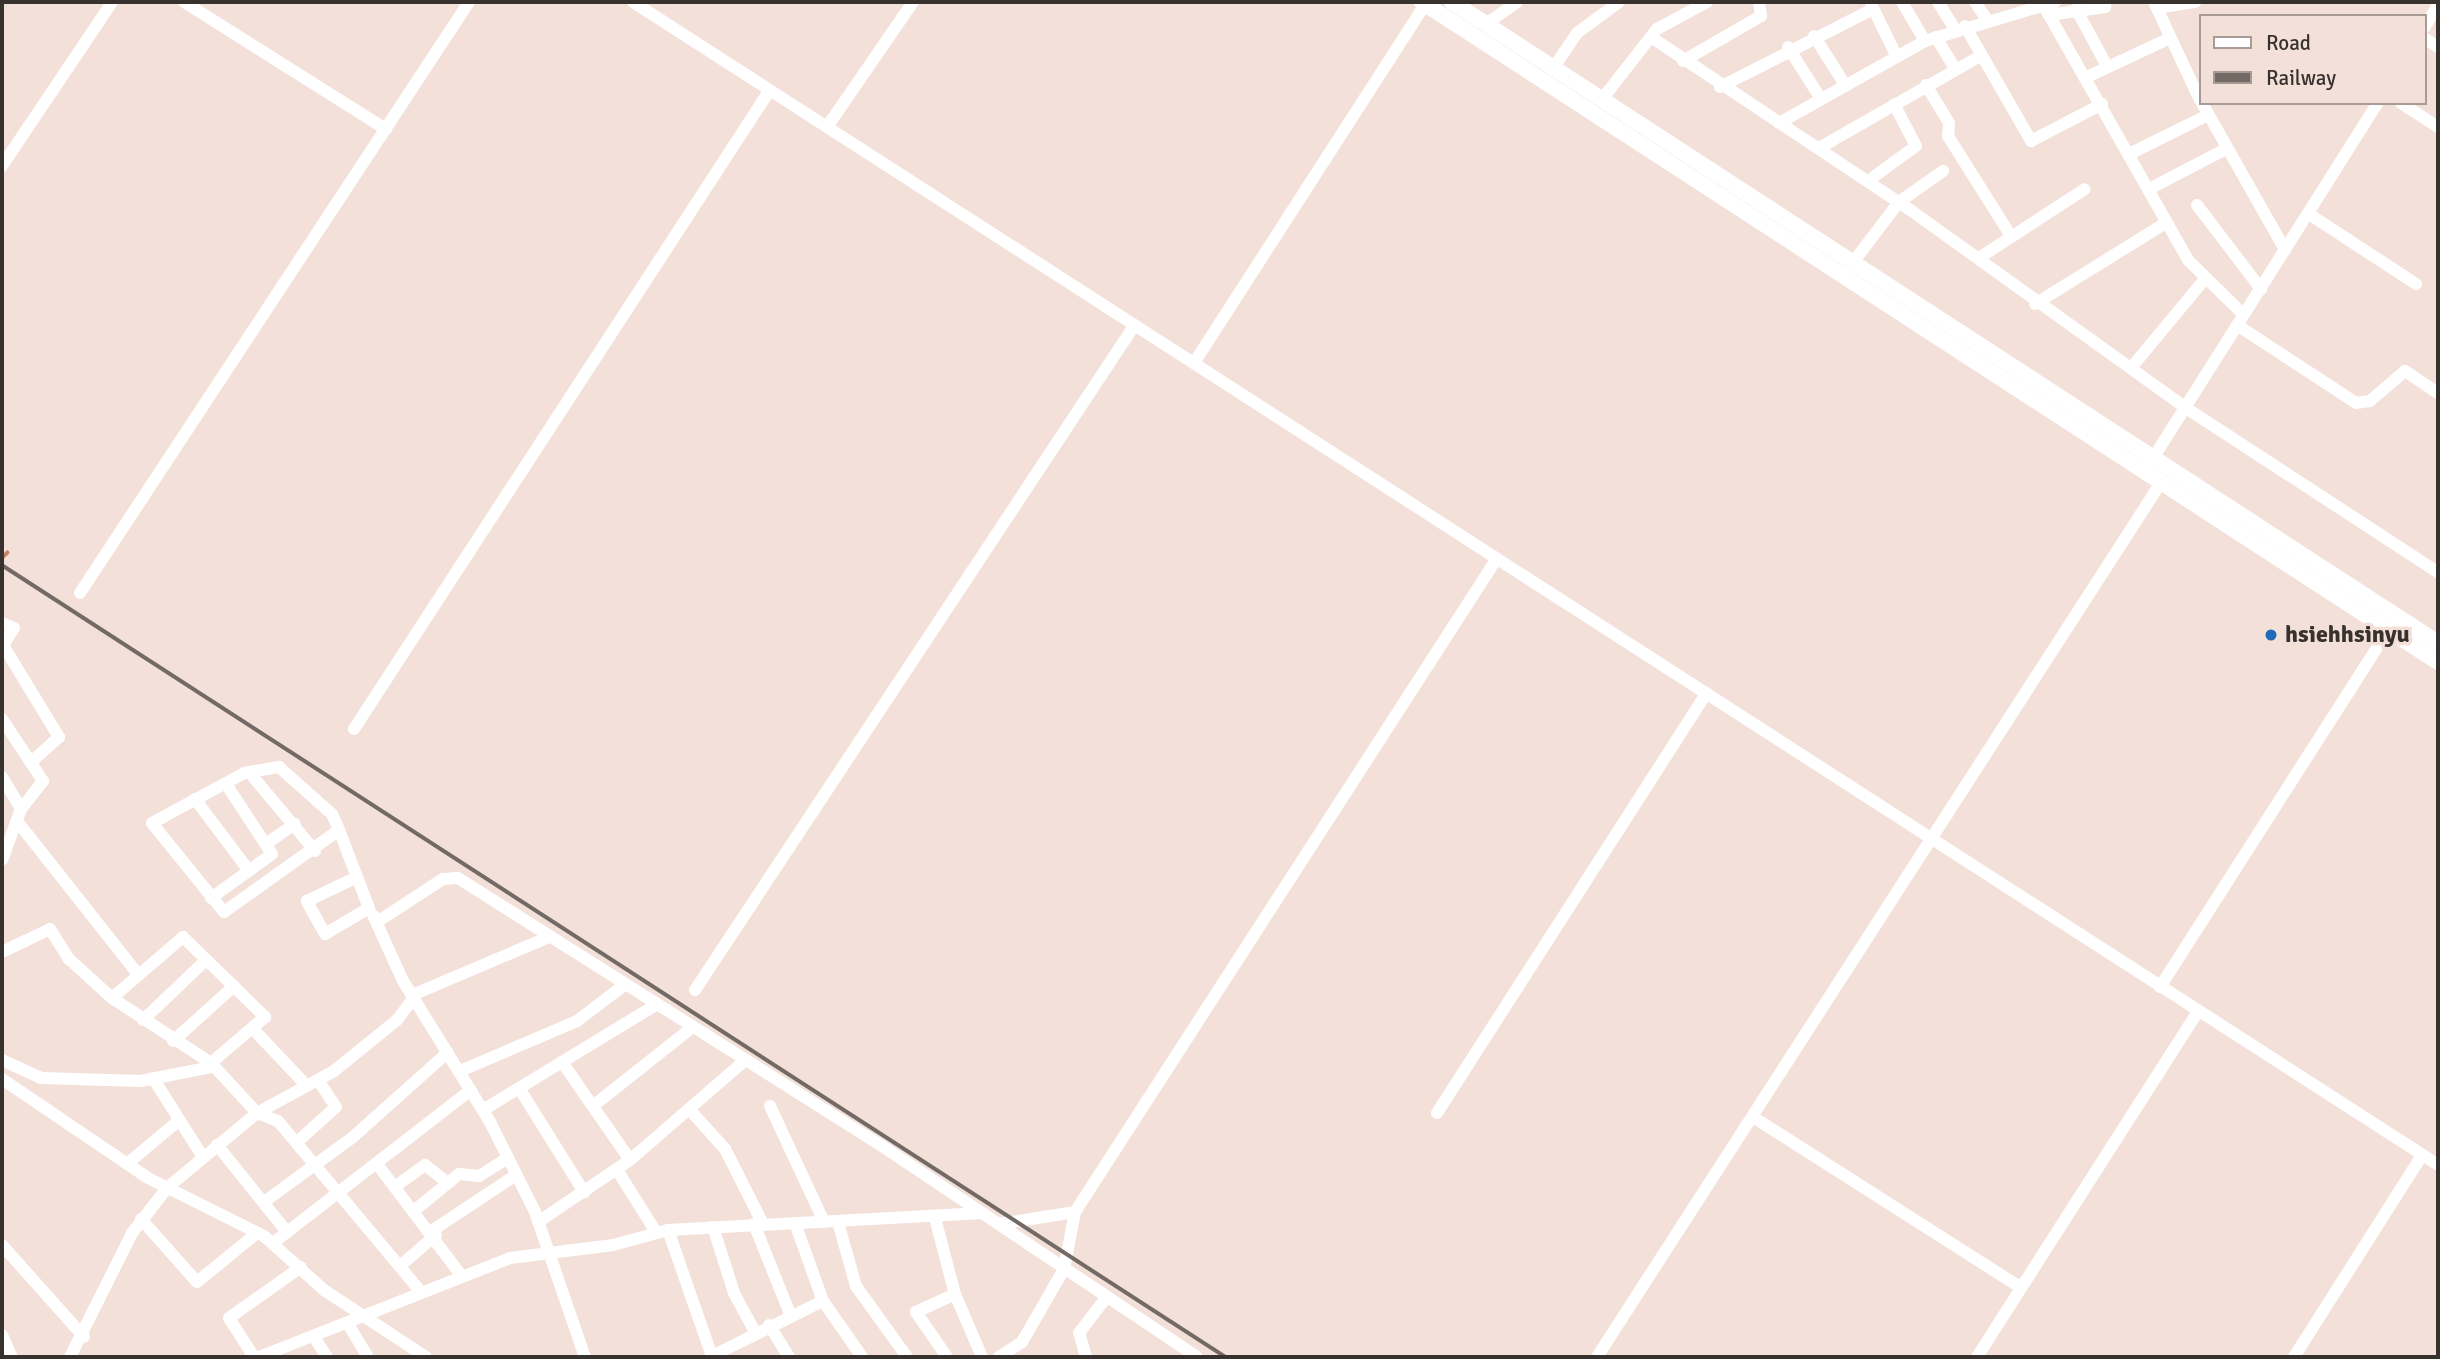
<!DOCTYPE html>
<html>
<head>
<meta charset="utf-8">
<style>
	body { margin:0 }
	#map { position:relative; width:2440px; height:1359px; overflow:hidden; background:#f2e0d9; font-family:Signika,sans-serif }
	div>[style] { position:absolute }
	.stream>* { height:3.5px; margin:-1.75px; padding:0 1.75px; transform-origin:1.75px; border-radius:1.75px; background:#c48266 }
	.minor>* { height:12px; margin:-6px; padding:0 6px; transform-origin:6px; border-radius:6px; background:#fff }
	.major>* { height:16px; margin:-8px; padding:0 8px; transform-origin:8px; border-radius:8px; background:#fff }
	.rail>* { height:3.5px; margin:-1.75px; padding:0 1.75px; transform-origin:1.75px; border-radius:1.75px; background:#736965 }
	.dots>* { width:19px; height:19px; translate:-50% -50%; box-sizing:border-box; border:4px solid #f2e0d9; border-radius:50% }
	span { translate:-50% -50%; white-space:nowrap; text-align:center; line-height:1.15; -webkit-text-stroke:7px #f2e0d9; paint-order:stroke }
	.poi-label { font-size:24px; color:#38322f; font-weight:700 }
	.left { translate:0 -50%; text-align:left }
	.frame { position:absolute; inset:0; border:4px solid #38322f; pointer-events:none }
	.legend { position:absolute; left:2199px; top:14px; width:228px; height:91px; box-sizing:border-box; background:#f2e0d9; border:2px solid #a89a95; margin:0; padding:9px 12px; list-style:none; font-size:21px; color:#38322f }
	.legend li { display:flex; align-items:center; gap:14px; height:35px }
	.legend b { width:35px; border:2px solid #a89a95 }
</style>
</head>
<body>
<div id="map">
	<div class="stream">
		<i style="left:3px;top:557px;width:6px;rotate:-45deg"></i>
	</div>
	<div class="minor">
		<i style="left:184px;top:2px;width:239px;rotate:32.2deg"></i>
		<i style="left:633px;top:2px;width:2147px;rotate:32.79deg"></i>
		<i style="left:1902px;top:2px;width:45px;rotate:59.5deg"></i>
		<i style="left:1938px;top:2px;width:32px;rotate:58deg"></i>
		<i style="left:1975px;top:2px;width:22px;rotate:56deg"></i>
		<i style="left:2154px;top:2px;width:108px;rotate:64.9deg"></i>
		<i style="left:1871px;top:4px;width:59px;rotate:63.9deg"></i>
		<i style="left:2045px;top:8px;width:290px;rotate:60.4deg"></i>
		<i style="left:2188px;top:260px;width:78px;rotate:44.5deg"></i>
		<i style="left:2157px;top:8px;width:39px;rotate:-9deg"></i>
		<i style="left:2076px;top:9px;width:65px;rotate:61.5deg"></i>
		<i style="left:2049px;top:15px;width:57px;rotate:-8.1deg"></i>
		<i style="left:1486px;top:24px;width:38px;rotate:-35deg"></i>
		<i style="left:1965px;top:26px;width:133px;rotate:60.1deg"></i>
		<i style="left:2031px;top:141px;width:80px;rotate:-27.5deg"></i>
		<i style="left:2424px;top:28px;width:27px;rotate:-59deg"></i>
		<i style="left:1814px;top:36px;width:59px;rotate:57.4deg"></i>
		<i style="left:1651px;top:37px;width:310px;rotate:33.7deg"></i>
		<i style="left:1909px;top:209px;width:341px;rotate:35.7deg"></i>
		<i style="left:2186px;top:408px;width:301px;rotate:33.1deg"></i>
		<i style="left:1936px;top:37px;width:37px;rotate:59deg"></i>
		<i style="left:2424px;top:38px;width:17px;rotate:33deg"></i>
		<i style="left:1788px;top:47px;width:62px;rotate:57.6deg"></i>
		<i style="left:1683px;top:61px;width:90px;rotate:-30deg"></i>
		<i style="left:1761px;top:16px;width:14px;rotate:-98deg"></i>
		<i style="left:1554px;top:67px;width:41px;rotate:-55.9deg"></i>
		<i style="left:1577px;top:33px;width:52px;rotate:-36.4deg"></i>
		<i style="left:2087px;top:77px;width:92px;rotate:-25.2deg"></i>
		<i style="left:1926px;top:85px;width:44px;rotate:58.8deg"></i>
		<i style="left:1949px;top:123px;width:13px;rotate:94deg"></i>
		<i style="left:1948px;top:136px;width:118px;rotate:57.8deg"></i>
		<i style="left:1720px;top:87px;width:172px;rotate:-27deg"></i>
		<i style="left:1603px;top:98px;width:88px;rotate:-52deg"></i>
		<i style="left:1657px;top:29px;width:57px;rotate:-28.4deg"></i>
		<i style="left:2202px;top:103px;width:169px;rotate:60.5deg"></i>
		<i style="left:2401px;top:103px;width:44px;rotate:33deg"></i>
		<i style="left:1779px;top:123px;width:167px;rotate:-29.3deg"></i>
		<i style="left:1925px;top:41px;width:136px;rotate:-16.7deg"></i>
		<i style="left:827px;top:127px;width:152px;rotate:-55.5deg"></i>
		<i style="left:1819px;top:148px;width:185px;rotate:-29.7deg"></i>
		<i style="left:2129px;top:154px;width:88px;rotate:-26.3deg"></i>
		<i style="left:2px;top:166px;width:197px;rotate:-56.1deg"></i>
		<i style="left:1868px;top:181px;width:59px;rotate:-36.1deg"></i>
		<i style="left:1916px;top:146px;width:47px;rotate:-117.6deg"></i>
		<i style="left:2149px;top:189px;width:87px;rotate:-27.5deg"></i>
		<i style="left:2197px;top:205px;width:106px;rotate:52.7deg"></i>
		<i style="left:2309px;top:214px;width:128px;rotate:33.2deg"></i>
		<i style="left:1979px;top:258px;width:126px;rotate:-33.1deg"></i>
		<i style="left:1851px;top:265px;width:79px;rotate:-52.7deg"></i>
		<i style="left:1899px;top:202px;width:54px;rotate:-35.2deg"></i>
		<i style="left:2035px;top:304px;width:155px;rotate:-31.8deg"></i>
		<i style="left:2237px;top:325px;width:142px;rotate:33.2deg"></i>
		<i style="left:2356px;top:403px;width:14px;rotate:-8deg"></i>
		<i style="left:2370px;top:401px;width:46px;rotate:-40.6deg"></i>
		<i style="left:2405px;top:371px;width:40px;rotate:34deg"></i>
		<i style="left:1194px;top:363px;width:430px;rotate:-57.2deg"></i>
		<i style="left:2131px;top:368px;width:114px;rotate:-50.3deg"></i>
		<i style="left:2150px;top:463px;width:426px;rotate:-57.7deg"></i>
		<i style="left:80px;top:593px;width:708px;rotate:-56.65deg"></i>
		<i style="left:2px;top:623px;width:13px;rotate:23deg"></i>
		<i style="left:14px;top:628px;width:20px;rotate:123deg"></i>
		<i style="left:3px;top:645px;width:108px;rotate:58.7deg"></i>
		<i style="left:59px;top:737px;width:38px;rotate:138deg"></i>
		<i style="left:2px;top:719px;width:74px;rotate:56.5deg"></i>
		<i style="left:43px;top:781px;width:36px;rotate:128deg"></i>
		<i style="left:21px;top:809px;width:54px;rotate:110.4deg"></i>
		<i style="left:354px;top:729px;width:762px;rotate:-56.94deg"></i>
		<i style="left:249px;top:772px;width:103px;rotate:50.1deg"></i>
		<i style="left:2px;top:777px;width:37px;rotate:59deg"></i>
		<i style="left:195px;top:799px;width:90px;rotate:53.1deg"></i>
		<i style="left:17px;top:821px;width:195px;rotate:51.7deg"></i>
		<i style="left:339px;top:830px;width:141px;rotate:144.5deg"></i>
		<i style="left:224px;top:912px;width:114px;rotate:-129deg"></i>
		<i style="left:152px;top:823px;width:105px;rotate:-28.5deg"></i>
		<i style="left:244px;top:773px;width:36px;rotate:-10deg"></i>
		<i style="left:279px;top:767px;width:71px;rotate:41.6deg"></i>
		<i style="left:332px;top:814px;width:17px;rotate:66deg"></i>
		<i style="left:339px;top:830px;width:84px;rotate:69deg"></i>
		<i style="left:369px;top:908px;width:51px;rotate:149.4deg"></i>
		<i style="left:325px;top:934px;width:38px;rotate:-119deg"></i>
		<i style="left:307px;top:901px;width:55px;rotate:-25.6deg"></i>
		<i style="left:266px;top:844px;width:35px;rotate:-35deg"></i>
		<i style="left:211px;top:898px;width:75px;rotate:-35.8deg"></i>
		<i style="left:272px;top:854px;width:84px;rotate:-123.3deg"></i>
		<i style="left:373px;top:915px;width:72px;rotate:65.6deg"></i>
		<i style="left:403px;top:981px;width:166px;rotate:58.3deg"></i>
		<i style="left:490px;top:1122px;width:101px;rotate:63.4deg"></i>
		<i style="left:535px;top:1212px;width:153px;rotate:71deg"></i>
		<i style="left:377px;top:922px;width:79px;rotate:-33.1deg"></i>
		<i style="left:443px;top:879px;width:15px;rotate:-4deg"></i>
		<i style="left:458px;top:878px;width:494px;rotate:32.3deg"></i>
		<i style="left:876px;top:1142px;width:386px;rotate:33.8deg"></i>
		<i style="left:2px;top:952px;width:53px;rotate:-25.6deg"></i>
		<i style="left:50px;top:929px;width:36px;rotate:58deg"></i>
		<i style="left:69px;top:959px;width:58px;rotate:42.2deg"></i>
		<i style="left:112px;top:998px;width:118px;rotate:33.3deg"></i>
		<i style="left:211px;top:1063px;width:68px;rotate:47.4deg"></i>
		<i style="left:257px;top:1113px;width:22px;rotate:21deg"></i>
		<i style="left:278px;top:1121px;width:223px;rotate:50.1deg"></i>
		<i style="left:2160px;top:987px;width:423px;rotate:-57.4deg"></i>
		<i style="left:695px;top:990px;width:796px;rotate:-56.53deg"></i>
		<i style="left:112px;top:998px;width:94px;rotate:-40.7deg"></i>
		<i style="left:183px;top:937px;width:115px;rotate:44.3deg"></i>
		<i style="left:265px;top:1017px;width:71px;rotate:139.6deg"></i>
		<i style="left:143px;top:1020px;width:87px;rotate:-43.6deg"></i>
		<i style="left:254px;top:1030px;width:77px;rotate:46.6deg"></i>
		<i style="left:173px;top:1041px;width:82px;rotate:-42deg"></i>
		<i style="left:2px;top:1060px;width:43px;rotate:24.8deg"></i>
		<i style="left:41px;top:1078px;width:100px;rotate:1.7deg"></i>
		<i style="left:141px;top:1081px;width:71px;rotate:-11.3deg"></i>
		<i style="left:562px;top:1062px;width:119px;rotate:55.2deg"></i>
		<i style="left:460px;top:1071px;width:127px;rotate:-23.1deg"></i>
		<i style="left:577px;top:1021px;width:58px;rotate:-37.3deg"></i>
		<i style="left:153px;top:1078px;width:93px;rotate:57.7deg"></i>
		<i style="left:2px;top:1079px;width:176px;rotate:34.1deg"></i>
		<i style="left:148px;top:1178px;width:130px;rotate:26.6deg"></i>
		<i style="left:264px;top:1236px;width:81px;rotate:42deg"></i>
		<i style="left:324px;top:1290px;width:122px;rotate:33.3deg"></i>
		<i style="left:519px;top:1088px;width:123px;rotate:58deg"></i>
		<i style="left:593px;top:1106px;width:122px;rotate:-38.4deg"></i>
		<i style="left:770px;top:1106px;width:128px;rotate:65deg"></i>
		<i style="left:689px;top:1109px;width:54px;rotate:48deg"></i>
		<i style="left:725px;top:1149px;width:84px;rotate:63.1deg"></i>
		<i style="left:483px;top:1110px;width:200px;rotate:-31.3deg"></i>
		<i style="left:1437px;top:1113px;width:499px;rotate:-57.3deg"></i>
		<i style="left:1753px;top:1117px;width:318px;rotate:32.5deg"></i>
		<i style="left:297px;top:1142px;width:52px;rotate:-41.9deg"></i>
		<i style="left:336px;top:1107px;width:32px;rotate:-124deg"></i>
		<i style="left:217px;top:1145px;width:112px;rotate:51.2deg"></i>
		<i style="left:127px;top:1164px;width:67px;rotate:-40.1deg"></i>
		<i style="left:377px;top:1164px;width:139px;rotate:52.9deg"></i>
		<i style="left:617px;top:1170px;width:73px;rotate:57.8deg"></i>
		<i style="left:396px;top:1186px;width:36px;rotate:-36deg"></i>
		<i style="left:425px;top:1165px;width:29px;rotate:38deg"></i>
		<i style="left:264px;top:1202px;width:110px;rotate:-36.1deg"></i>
		<i style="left:353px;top:1137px;width:127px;rotate:-41.8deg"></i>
		<i style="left:415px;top:1210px;width:57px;rotate:-39.3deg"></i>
		<i style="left:459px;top:1174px;width:20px;rotate:6deg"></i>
		<i style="left:479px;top:1176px;width:34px;rotate:-32deg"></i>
		<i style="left:935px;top:1218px;width:79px;rotate:75.3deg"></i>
		<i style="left:955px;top:1294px;width:69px;rotate:66.8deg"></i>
		<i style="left:141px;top:1219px;width:84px;rotate:48.4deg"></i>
		<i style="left:197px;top:1282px;width:77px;rotate:-39.2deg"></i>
		<i style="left:538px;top:1222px;width:111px;rotate:-34deg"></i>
		<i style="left:630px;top:1160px;width:150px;rotate:-40.9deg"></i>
		<i style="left:838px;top:1222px;width:66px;rotate:74.3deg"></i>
		<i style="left:856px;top:1286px;width:87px;rotate:54.3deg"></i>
		<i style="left:795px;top:1223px;width:83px;rotate:70.3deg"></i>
		<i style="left:823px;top:1301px;width:68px;rotate:55.1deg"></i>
		<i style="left:754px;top:1224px;width:97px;rotate:68.2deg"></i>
		<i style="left:999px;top:1224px;width:77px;rotate:-9deg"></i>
		<i style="left:713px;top:1227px;width:69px;rotate:72.3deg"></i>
		<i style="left:734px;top:1293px;width:44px;rotate:61.7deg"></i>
		<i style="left:433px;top:1230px;width:100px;rotate:-33.5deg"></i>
		<i style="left:668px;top:1230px;width:133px;rotate:70.8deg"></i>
		<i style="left:273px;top:1243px;width:250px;rotate:-37.7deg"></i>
		<i style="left:2px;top:1245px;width:123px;rotate:48.3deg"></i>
		<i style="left:401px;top:1265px;width:46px;rotate:-40.6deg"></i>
		<i style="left:348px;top:1324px;width:39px;rotate:59deg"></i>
		<i style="left:769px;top:1325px;width:38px;rotate:58deg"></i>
		<i style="left:2px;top:1335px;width:24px;rotate:66deg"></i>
		<i style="left:314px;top:1337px;width:24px;rotate:57deg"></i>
		<i style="left:70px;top:1357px;width:139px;rotate:-63.4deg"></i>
		<i style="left:132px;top:1233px;width:57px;rotate:-52.1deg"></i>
		<i style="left:167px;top:1188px;width:117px;rotate:-39.8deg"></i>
		<i style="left:257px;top:1113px;width:88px;rotate:-28.6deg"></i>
		<i style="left:334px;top:1071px;width:81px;rotate:-39deg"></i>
		<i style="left:397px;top:1020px;width:34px;rotate:-53deg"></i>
		<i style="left:417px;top:993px;width:143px;rotate:-23deg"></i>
		<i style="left:254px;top:1357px;width:46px;rotate:-122.7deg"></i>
		<i style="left:229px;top:1318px;width:88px;rotate:-35.3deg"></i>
		<i style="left:259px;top:1357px;width:270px;rotate:-21.5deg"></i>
		<i style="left:510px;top:1258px;width:104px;rotate:-7.2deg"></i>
		<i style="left:613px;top:1245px;width:57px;rotate:-15.3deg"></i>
		<i style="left:668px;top:1230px;width:315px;rotate:-3.1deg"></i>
		<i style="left:710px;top:1357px;width:126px;rotate:-26.4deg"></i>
		<i style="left:947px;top:1357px;width:55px;rotate:-124.6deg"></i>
		<i style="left:916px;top:1312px;width:43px;rotate:-24.8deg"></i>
		<i style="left:999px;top:1357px;width:27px;rotate:-33deg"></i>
		<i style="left:1022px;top:1342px;width:84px;rotate:-60.1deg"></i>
		<i style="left:1064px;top:1269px;width:58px;rotate:-79.1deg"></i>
		<i style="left:1075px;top:1212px;width:776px;rotate:-57.15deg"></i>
		<i style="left:1086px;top:1357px;width:25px;rotate:-106deg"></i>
		<i style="left:1079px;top:1333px;width:44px;rotate:-52.4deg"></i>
		<i style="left:1597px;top:1357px;width:1042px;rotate:-57.18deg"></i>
		<i style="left:1977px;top:1357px;width:410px;rotate:-57.4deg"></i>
		<i style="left:2294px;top:1357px;width:239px;rotate:-57.6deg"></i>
	</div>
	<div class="major">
		<i style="left:1422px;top:2px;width:1212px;rotate:33.01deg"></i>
		<i style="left:1452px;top:2px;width:1176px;rotate:33.03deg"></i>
	</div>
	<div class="rail">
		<i style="left:2px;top:565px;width:1458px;rotate:32.91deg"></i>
	</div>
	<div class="dots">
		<i style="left:2271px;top:635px;background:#206ab9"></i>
	</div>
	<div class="poi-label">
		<span class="left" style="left:2285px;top:635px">hsiehhsinyu</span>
	</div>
	<div class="frame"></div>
	<ul class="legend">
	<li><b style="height:9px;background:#fff"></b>Road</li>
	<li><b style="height:9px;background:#736965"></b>Railway</li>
	</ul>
</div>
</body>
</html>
